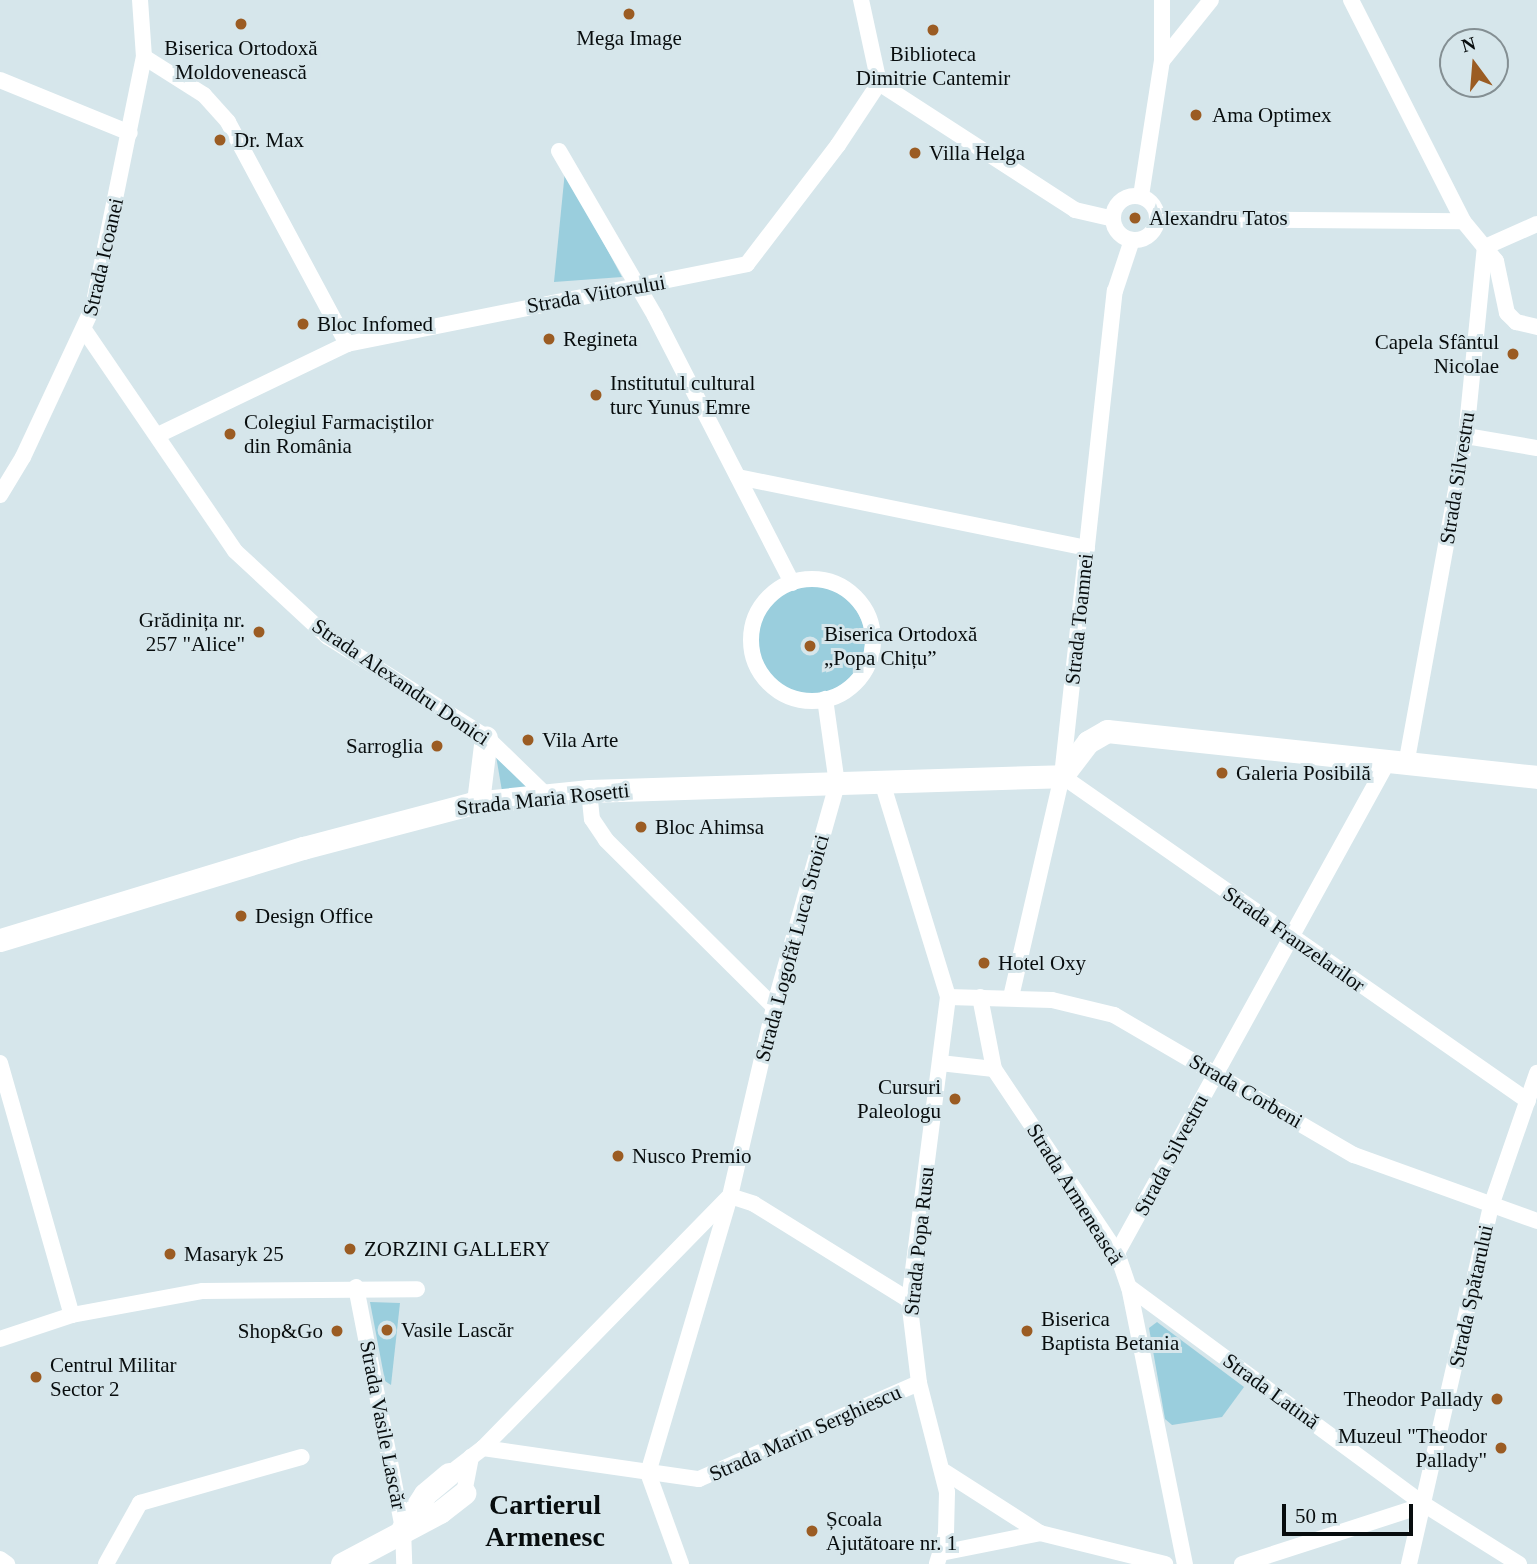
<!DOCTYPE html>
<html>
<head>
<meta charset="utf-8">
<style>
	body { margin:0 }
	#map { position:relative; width:1537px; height:1564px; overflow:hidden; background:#d6e6eb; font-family:"Times New Roman",serif }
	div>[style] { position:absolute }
	.green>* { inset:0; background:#9acedd }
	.round { border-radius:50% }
	.street>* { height:16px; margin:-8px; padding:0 8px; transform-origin:8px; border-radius:8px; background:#fff }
	.street>.ring { margin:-8px; padding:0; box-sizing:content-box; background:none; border:16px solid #fff; border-radius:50% }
	.secondary>* { height:23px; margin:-11.5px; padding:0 11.5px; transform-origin:11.5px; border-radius:11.5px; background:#fff }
	.dots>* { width:19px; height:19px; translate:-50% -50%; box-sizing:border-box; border:4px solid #d6e6eb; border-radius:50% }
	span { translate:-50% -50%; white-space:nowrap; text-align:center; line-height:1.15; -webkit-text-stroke:6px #d6e6eb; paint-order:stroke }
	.poi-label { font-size:21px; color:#080d0e }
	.left { translate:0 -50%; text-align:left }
	.right { translate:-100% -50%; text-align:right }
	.street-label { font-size:21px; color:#080d0e }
	.district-label { font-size:28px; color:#080d0e; font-weight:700 }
	.north { position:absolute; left:1439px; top:28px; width:70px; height:70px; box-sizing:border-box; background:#d6e6eb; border:2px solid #848f93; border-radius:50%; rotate:344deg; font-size:19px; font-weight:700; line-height:28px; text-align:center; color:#080d0e }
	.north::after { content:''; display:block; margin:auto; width:24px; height:32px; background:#9b5c23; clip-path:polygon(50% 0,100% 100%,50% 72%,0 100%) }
	.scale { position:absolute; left:1282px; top:1504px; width:131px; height:32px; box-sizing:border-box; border:4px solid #080d0e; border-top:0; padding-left:9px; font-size:21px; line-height:24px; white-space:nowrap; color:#080d0e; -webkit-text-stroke:5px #d6e6eb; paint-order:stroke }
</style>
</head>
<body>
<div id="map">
	<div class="green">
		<i style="clip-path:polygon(565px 171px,622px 277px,554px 282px)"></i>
		<i class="round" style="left:757px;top:586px;width:108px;height:108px"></i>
		<i style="clip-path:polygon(495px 750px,530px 787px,502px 791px)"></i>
		<i style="clip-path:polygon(370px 1302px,400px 1303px,391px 1385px,385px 1381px)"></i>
		<i style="clip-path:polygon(1157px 1322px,1244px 1387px,1222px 1417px,1172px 1425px,1165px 1419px,1149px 1328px)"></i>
	</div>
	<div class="street">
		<i style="left:1351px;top:0;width:248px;rotate:63.1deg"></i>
		<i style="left:1463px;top:221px;width:52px;rotate:50.5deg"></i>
		<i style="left:1496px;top:261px;width:53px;rotate:78.1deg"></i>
		<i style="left:1507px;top:313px;width:13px;rotate:45deg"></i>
		<i style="left:1516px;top:322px;width:22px;rotate:13deg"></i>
		<i style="left:144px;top:57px;width:71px;rotate:32.3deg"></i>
		<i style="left:204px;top:95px;width:36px;rotate:48deg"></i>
		<i style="left:228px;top:122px;width:252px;rotate:61.8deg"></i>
		<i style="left:1162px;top:61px;width:78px;rotate:-51.2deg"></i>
		<i style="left:0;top:80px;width:140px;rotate:22.2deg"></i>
		<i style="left:879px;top:83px;width:234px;rotate:32.9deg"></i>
		<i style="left:1075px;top:210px;width:39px;rotate:13deg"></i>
		<i style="left:559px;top:151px;width:191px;rotate:59.8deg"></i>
		<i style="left:655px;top:316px;width:300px;rotate:62.8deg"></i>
		<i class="ring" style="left:1113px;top:196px;width:28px;height:28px"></i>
		<i style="left:1141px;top:196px;width:137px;rotate:-81.2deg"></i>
		<i style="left:1162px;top:61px;width:61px;rotate:-90deg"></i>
		<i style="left:1157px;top:219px;width:306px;rotate:0.4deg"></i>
		<i style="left:1485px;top:247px;width:57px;rotate:-23.9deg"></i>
		<i style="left:85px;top:331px;width:266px;rotate:55.7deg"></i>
		<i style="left:235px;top:551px;width:127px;rotate:42.8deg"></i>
		<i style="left:328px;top:637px;width:187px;rotate:32.3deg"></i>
		<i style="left:486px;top:737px;width:83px;rotate:44deg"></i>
		<i style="left:158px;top:435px;width:210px;rotate:-25.7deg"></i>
		<i style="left:347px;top:344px;width:408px;rotate:-11.3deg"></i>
		<i style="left:747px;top:264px;width:150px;rotate:-52.6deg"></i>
		<i style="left:838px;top:145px;width:74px;rotate:-56.5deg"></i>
		<i style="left:879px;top:83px;width:85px;rotate:-102.2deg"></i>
		<i style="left:1466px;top:436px;width:72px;rotate:9.6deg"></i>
		<i style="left:738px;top:477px;width:356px;rotate:11.5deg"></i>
		<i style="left:0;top:495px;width:44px;rotate:-58.8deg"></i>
		<i style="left:23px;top:457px;width:166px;rotate:-65deg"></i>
		<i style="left:93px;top:307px;width:255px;rotate:-78.5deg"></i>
		<i style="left:144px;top:57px;width:57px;rotate:-94deg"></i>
		<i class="ring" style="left:751px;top:579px;width:106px;height:106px"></i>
		<i style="left:1406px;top:765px;width:334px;rotate:-79.7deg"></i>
		<i style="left:1466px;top:436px;width:190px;rotate:-84.3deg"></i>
		<i style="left:1062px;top:776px;width:568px;rotate:34.89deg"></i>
		<i style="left:882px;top:782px;width:225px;rotate:72.9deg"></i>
		<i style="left:948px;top:997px;width:305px;rotate:97.3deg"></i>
		<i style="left:909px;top:1300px;width:84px;rotate:83.1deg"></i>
		<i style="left:919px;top:1383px;width:113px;rotate:75.6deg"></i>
		<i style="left:947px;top:1492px;width:42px;rotate:91.4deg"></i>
		<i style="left:946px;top:1534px;width:31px;rotate:107deg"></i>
		<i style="left:589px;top:791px;width:28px;rotate:84deg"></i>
		<i style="left:592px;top:819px;width:25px;rotate:56deg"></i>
		<i style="left:606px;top:840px;width:237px;rotate:44.8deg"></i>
		<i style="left:948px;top:997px;width:104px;rotate:1.7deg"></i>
		<i style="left:1052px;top:1000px;width:64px;rotate:13.6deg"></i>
		<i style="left:1114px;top:1015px;width:278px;rotate:30.3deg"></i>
		<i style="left:1354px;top:1155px;width:195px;rotate:19.8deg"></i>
		<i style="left:980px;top:997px;width:73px;rotate:79deg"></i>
		<i style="left:994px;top:1069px;width:221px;rotate:56.2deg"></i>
		<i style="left:1117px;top:1253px;width:36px;rotate:71deg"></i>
		<i style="left:1129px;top:1287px;width:283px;rotate:78.6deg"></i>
		<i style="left:1011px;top:997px;width:227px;rotate:-77deg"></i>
		<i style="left:1062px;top:776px;width:488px;rotate:-83.8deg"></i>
		<i style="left:1115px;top:291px;width:54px;rotate:-71.6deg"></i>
		<i style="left:0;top:1063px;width:262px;rotate:74.1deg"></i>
		<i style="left:940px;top:1063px;width:54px;rotate:6.3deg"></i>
		<i style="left:730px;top:1196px;width:25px;rotate:18deg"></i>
		<i style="left:754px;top:1204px;width:182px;rotate:31.8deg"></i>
		<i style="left:1117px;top:1253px;width:559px;rotate:-61.14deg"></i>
		<i style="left:356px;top:1287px;width:246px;rotate:79deg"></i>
		<i style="left:403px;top:1528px;width:36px;rotate:88deg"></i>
		<i style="left:1129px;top:1287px;width:368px;rotate:36.4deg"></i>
		<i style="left:1425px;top:1505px;width:111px;rotate:32.1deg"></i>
		<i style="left:0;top:1339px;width:76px;rotate:-18.4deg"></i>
		<i style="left:72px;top:1315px;width:133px;rotate:-10.4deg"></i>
		<i style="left:203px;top:1291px;width:214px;rotate:-0.5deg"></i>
		<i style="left:483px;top:1448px;width:218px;rotate:8.2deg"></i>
		<i style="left:699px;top:1479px;width:240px;rotate:-23.6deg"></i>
		<i style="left:945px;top:1472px;width:113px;rotate:32.7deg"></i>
		<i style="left:1040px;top:1533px;width:129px;rotate:13.9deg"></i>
		<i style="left:449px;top:1474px;width:43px;rotate:-37.4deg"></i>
		<i style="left:483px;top:1448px;width:350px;rotate:-45.6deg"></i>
		<i style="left:464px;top:1493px;width:37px;rotate:-79deg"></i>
		<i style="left:941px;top:1553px;width:101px;rotate:-11.4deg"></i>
		<i style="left:0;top:1559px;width:9px;rotate:36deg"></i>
		<i style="left:106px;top:1564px;width:70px;rotate:-60.9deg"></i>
		<i style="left:140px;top:1503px;width:168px;rotate:-15.9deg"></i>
		<i style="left:681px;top:1564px;width:97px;rotate:-109.9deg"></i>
		<i style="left:648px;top:1473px;width:289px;rotate:-73.5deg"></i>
		<i style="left:730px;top:1196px;width:194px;rotate:-76.9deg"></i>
		<i style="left:774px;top:1007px;width:232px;rotate:-74.2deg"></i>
		<i style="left:837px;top:784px;width:86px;rotate:-98deg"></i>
		<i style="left:1242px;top:1564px;width:192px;rotate:-17.9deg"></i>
		<i style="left:1409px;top:1564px;width:367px;rotate:-77.1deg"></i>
		<i style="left:1491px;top:1206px;width:141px;rotate:-70.9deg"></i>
	</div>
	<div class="secondary">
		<i style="left:478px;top:802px;width:65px;rotate:-83deg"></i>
		<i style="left:0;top:940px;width:317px;rotate:-16.9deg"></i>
		<i style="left:303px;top:848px;width:176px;rotate:-14.8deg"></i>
		<i style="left:473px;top:803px;width:117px;rotate:-5.9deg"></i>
		<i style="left:589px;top:791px;width:473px;rotate:-1.8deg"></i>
		<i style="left:1062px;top:776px;width:43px;rotate:-52.6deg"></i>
		<i style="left:1088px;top:742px;width:22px;rotate:-30deg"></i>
		<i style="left:1107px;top:731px;width:432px;rotate:6.1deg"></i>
		<i style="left:403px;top:1528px;width:40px;rotate:-57.1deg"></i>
		<i style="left:425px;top:1494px;width:31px;rotate:-40deg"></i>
		<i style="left:342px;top:1564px;width:111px;rotate:-28deg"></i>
		<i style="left:440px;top:1512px;width:31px;rotate:-38deg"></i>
	</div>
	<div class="dots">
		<i style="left:629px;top:14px;background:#9b5c23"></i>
		<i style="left:241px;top:24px;background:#9b5c23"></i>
		<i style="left:933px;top:30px;background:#9b5c23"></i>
		<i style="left:1196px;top:115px;background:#9b5c23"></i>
		<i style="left:220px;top:140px;background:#9b5c23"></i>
		<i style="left:915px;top:153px;background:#9b5c23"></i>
		<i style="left:1135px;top:218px;background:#9b5c23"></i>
		<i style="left:303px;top:324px;background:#9b5c23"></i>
		<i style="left:549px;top:339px;background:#9b5c23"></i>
		<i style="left:1513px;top:354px;background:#9b5c23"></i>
		<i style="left:596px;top:395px;background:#9b5c23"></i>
		<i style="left:230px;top:434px;background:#9b5c23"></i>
		<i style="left:259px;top:632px;background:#9b5c23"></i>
		<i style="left:810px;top:646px;background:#9b5c23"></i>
		<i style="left:528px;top:740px;background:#9b5c23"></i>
		<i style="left:437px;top:746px;background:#9b5c23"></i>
		<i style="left:1222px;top:773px;background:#9b5c23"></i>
		<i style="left:641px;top:827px;background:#9b5c23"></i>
		<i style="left:241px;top:916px;background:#9b5c23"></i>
		<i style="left:984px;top:963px;background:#9b5c23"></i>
		<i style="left:955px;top:1099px;background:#9b5c23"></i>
		<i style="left:618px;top:1156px;background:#9b5c23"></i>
		<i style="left:350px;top:1249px;background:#9b5c23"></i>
		<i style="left:170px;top:1254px;background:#9b5c23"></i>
		<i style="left:387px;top:1330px;background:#9b5c23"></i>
		<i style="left:337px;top:1331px;background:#9b5c23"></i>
		<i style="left:1027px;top:1331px;background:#9b5c23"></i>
		<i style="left:36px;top:1377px;background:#9b5c23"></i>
		<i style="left:1497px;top:1399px;background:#9b5c23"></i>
		<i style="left:1501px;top:1448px;background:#9b5c23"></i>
		<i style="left:812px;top:1531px;background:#9b5c23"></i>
	</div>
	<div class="poi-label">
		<span style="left:629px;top:38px">Mega Image</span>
		<span style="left:241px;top:60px">Biserica Ortodoxă<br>Moldovenească</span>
		<span style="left:933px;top:66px">Biblioteca<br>Dimitrie Cantemir</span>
		<span class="left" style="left:1212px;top:115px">Ama Optimex</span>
		<span class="left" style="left:234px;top:140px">Dr. Max</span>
		<span class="left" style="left:929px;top:153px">Villa Helga</span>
		<span class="left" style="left:1149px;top:218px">Alexandru Tatos</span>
		<span class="left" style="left:317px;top:324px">Bloc Infomed</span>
		<span class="left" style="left:563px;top:339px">Regineta</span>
		<span class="right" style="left:1499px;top:354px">Capela Sfântul<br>Nicolae</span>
		<span class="left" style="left:610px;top:395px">Institutul cultural<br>turc Yunus Emre</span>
		<span class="left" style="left:244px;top:434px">Colegiul Farmaciștilor<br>din România</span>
		<span class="right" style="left:245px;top:632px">Grădinița nr.<br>257 "Alice"</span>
		<span class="left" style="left:824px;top:646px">Biserica Ortodoxă<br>„Popa Chițu”</span>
		<span class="left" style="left:542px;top:740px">Vila Arte</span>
		<span class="right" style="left:423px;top:746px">Sarroglia</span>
		<span class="left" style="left:1236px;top:773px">Galeria Posibilă</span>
		<span class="left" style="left:655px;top:827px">Bloc Ahimsa</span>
		<span class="left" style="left:255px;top:916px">Design Office</span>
		<span class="left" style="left:998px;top:963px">Hotel Oxy</span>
		<span class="right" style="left:941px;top:1099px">Cursuri<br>Paleologu</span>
		<span class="left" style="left:632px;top:1156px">Nusco Premio</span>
		<span class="left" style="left:364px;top:1249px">ZORZINI GALLERY</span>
		<span class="left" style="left:184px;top:1254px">Masaryk 25</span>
		<span class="left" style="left:1041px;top:1331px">Biserica<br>Baptista Betania</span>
		<span class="left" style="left:401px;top:1330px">Vasile Lascăr</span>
		<span class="right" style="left:323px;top:1331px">Shop&amp;Go</span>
		<span class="left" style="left:50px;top:1377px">Centrul Militar<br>Sector 2</span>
		<span class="right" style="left:1483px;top:1399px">Theodor Pallady</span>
		<span class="right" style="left:1487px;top:1448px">Muzeul "Theodor<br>Pallady"</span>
		<span class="left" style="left:826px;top:1531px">Școala<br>Ajutătoare nr. 1</span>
	</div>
	<div class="street-label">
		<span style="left:103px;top:257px;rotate:-77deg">Strada Icoanei</span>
		<span style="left:596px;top:294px;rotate:-10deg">Strada Viitorului</span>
		<span style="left:1457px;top:478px;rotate:-81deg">Strada Silvestru</span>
		<span style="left:1079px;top:619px;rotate:-84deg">Strada Toamnei</span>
		<span style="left:401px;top:682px;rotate:34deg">Strada Alexandru Donici</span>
		<span style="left:543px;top:799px;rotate:-6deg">Strada Maria Rosetti</span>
		<span style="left:1294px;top:939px;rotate:35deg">Strada Franzelarilor</span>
		<span style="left:792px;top:948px;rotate:-75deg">Strada Logofăt Luca Stroici</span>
		<span style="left:1246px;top:1091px;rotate:30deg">Strada Corbeni</span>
		<span style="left:1171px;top:1155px;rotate:-62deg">Strada Silvestru</span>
		<span style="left:1075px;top:1194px;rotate:58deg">Strada Armenească</span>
		<span style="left:919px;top:1241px;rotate:-84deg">Strada Popa Rusu</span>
		<span style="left:1471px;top:1296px;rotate:-78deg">Strada Spătarului</span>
		<span style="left:1271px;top:1391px;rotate:36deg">Strada Latină</span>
		<span style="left:383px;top:1425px;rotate:79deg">Strada Vasile Lascăr</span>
		<span style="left:805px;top:1433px;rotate:-24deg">Strada Marin Serghiescu</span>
	</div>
	<div class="district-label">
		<span style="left:545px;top:1521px">Cartierul<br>Armenesc</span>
	</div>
	<div class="north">N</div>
	<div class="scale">50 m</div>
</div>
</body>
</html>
